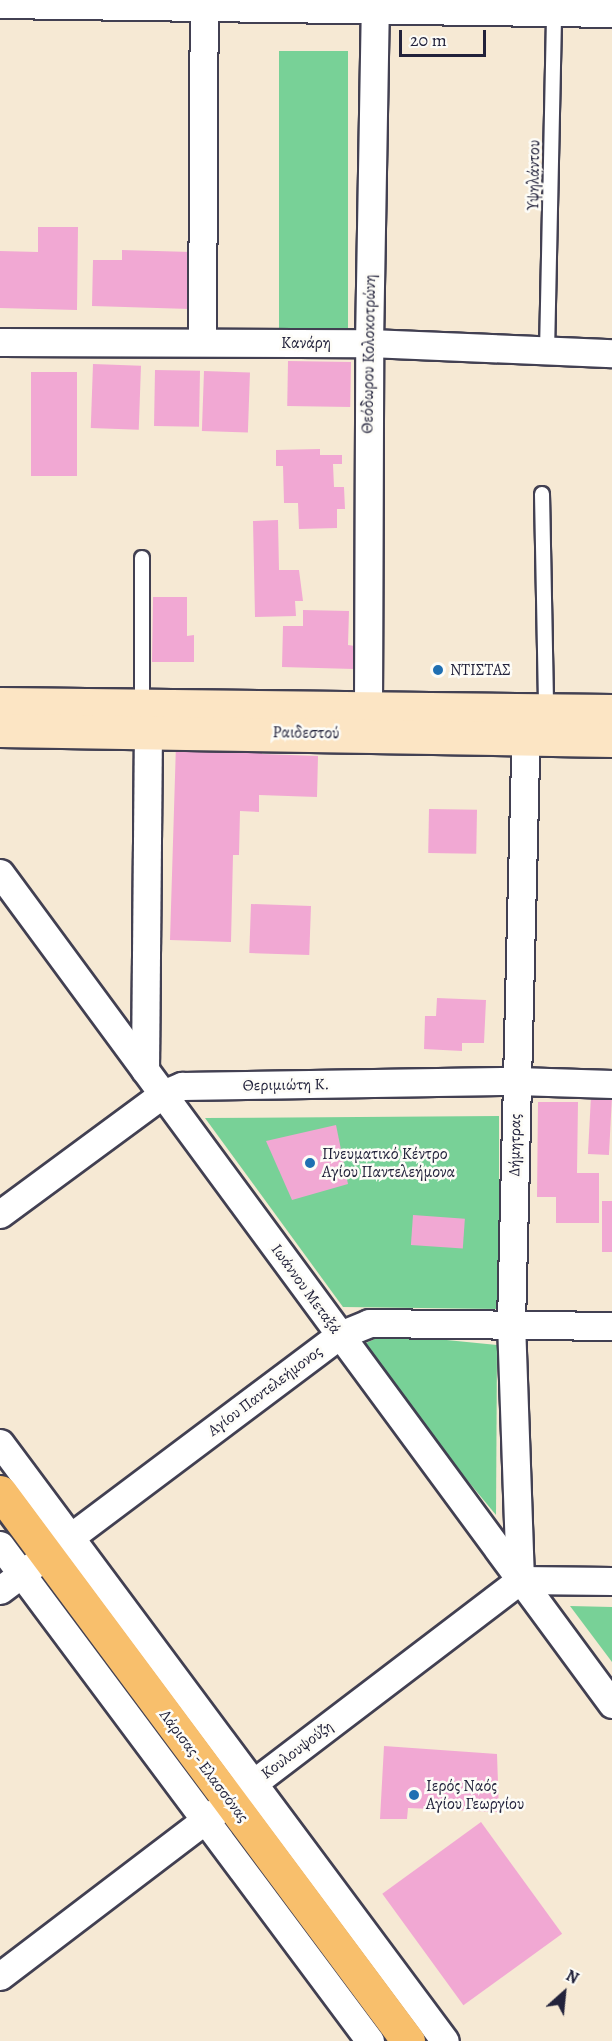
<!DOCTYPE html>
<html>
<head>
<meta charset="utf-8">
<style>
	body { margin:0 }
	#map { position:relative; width:612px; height:2041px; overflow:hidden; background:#f6e9d4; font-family:Alegreya,serif }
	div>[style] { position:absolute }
	.green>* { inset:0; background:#78d197; transform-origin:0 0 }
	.building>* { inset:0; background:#f1a8d3; transform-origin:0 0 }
	.roads { filter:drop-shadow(2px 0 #424052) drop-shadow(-2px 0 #424052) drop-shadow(0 2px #424052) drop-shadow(0 -2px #424052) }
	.lane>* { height:14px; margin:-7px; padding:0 7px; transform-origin:7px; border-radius:7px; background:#fff }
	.street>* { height:27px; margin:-13.5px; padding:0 13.5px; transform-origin:13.5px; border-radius:13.5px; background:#fff }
	.secondary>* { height:33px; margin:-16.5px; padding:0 16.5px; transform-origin:16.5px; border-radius:16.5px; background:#fce5c4 }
	.highway>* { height:33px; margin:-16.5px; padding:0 16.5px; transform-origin:16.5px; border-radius:16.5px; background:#f8bf6c }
	.dots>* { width:16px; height:16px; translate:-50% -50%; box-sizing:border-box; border:3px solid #fdfcf7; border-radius:50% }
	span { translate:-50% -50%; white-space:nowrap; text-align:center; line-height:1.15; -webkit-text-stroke:5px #fdfcf7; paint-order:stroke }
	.street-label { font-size:16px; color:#22223b }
	.poi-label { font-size:16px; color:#22223b }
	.left { translate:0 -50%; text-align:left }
	.north { position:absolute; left:534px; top:1963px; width:60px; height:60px; -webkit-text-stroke:4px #fdfcf7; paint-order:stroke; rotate:27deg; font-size:16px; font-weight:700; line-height:24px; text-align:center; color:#22223b }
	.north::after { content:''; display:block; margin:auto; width:21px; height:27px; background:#22223b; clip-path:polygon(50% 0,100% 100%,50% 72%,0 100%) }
	.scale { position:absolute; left:399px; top:30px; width:87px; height:27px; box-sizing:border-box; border:3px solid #22223b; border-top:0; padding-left:8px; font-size:18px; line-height:21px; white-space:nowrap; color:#22223b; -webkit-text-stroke:4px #fdfcf7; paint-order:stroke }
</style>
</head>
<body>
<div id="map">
	<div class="green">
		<i style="left:348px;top:51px;width:281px;height:69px;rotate:90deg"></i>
		<i style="clip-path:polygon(499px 1116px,499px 1309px,343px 1307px,205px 1118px)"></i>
		<i style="clip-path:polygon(386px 1334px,497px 1345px,496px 1515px,357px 1347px)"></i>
		<i style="clip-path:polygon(570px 1606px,612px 1607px,612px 1662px)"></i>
	</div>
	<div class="building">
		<i style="clip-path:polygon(38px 227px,78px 227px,77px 310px,0 308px,0 251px,38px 252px)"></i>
		<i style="clip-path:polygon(122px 250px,191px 252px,190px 309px,92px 306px,93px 260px,122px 260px)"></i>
		<i style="left:288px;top:361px;width:63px;height:45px;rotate:1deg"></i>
		<i style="left:93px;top:364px;width:48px;height:64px;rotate:2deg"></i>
		<i style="left:155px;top:370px;width:45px;height:56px;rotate:1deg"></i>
		<i style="left:204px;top:371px;width:46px;height:60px;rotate:2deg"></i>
		<i style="left:31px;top:372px;width:46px;height:104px"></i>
		<i style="clip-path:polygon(320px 449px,320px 455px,342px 455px,342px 464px,333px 464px,334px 487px,344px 487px,345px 509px,337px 509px,337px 528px,299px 529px,298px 503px,284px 503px,283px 466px,276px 466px,276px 450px)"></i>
		<i style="clip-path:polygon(278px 520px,279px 570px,299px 570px,303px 601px,295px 601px,296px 616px,255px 617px,253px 521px)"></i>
		<i style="clip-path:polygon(153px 597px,187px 597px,187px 636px,194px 635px,194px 662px,152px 662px)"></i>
		<i style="clip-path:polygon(303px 610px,349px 611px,348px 645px,355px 646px,354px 669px,282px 667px,283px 626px,303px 626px)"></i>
		<i style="clip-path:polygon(176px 744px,262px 747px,262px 754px,318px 756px,317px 797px,259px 795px,259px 812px,240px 811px,239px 855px,233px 855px,231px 942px,170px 940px)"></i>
		<i style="left:429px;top:809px;width:48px;height:44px;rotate:1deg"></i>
		<i style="left:251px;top:904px;width:60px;height:49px;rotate:2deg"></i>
		<i style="clip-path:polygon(437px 998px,486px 1000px,484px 1043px,462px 1043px,462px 1051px,424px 1049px,425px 1016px,436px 1016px)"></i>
		<i style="left:591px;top:1096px;width:21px;height:58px;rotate:3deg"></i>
		<i style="clip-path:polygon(538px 1102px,578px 1102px,577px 1173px,599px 1173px,599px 1223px,556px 1223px,556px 1197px,537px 1197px)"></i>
		<i style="clip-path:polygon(336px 1125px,348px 1184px,292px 1200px,266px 1141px)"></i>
		<i style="left:602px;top:1201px;width:10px;height:51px"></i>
		<i style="left:413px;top:1215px;width:52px;height:30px;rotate:4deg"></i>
		<i style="clip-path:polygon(384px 1746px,497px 1754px,499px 1812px,408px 1808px,407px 1819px,380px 1819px)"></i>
		<i style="left:481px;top:1822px;width:138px;height:122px;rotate:54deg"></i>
	</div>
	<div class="roads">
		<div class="lane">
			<i style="left:547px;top:352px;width:343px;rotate:-88.8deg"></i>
			<i style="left:542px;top:494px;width:216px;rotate:88.9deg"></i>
			<i style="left:142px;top:558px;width:147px;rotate:90deg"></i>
		</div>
		<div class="street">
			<i style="left:0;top:4px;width:612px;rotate:0.84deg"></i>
			<i style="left:0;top:342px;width:369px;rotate:0.2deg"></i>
			<i style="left:369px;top:343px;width:243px;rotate:2.4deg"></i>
			<i style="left:202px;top:342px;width:336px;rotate:-89.7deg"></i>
			<i style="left:368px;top:708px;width:365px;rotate:-89.8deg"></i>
			<i style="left:369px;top:343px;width:343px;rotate:-89deg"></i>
			<i style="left:0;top:873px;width:1032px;rotate:53.63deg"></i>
			<i style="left:145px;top:1070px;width:339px;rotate:-89.5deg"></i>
			<i style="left:0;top:1214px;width:202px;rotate:-36.4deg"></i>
			<i style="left:163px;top:1094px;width:21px;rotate:-23deg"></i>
			<i style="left:182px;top:1086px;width:335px;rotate:-0.9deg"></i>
			<i style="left:517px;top:1081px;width:95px;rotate:1.8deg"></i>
			<i style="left:0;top:1443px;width:745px;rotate:53.35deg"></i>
			<i style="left:0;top:1545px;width:619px;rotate:53.28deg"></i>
			<i style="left:520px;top:1580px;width:257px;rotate:-92deg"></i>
			<i style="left:511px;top:1323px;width:606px;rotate:-88.58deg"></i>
			<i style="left:0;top:1590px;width:425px;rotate:-36.9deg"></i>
			<i style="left:340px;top:1335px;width:31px;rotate:-22deg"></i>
			<i style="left:369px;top:1323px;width:243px;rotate:0.7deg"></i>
			<i style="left:0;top:1976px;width:654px;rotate:-37.29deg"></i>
			<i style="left:520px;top:1580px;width:92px;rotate:0.6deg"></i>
		</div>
		<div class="secondary">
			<i style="left:0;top:704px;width:612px;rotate:0.66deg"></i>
			<i style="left:0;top:730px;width:612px;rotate:0.94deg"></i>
		</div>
		<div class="highway">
			<i style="left:0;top:1492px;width:684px;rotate:53.38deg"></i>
		</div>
	</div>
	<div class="dots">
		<i style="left:438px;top:670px;background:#1f6fb2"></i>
		<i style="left:310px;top:1163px;background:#1f6fb2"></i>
		<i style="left:414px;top:1795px;background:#1f6fb2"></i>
	</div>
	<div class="street-label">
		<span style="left:534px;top:175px;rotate:-89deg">Υψηλάντου</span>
		<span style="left:306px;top:343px">Κανάρη</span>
		<span style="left:369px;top:354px;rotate:-89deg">Θεόδωρου Κολοκοτρώνη</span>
		<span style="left:306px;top:733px;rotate:1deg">Ραιδεστού</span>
		<span style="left:286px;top:1085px;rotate:-1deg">Θεριμιώτη Κ.</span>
		<span style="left:515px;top:1145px;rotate:-89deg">Δήμητρας</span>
		<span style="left:306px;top:1289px;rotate:54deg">Ιωάννου Μεταξά</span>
		<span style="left:265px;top:1391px;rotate:-37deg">Αγίου Παντελεήμονος</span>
		<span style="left:297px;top:1750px;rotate:-37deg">Κουλουψούζη</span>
		<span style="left:204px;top:1766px;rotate:53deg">Λάρισας - Ελασσόνας</span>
	</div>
	<div class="poi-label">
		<span class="left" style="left:450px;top:670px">ΝΤΙΣΤΑΣ</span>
		<span class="left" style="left:322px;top:1163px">Πνευματικό Κέντρο<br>Αγίου Παντελεήμονα</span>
		<span class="left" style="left:426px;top:1795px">Ιερός Ναός<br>Αγίου Γεωργίου</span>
	</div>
	<div class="north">N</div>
	<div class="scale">20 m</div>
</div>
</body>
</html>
